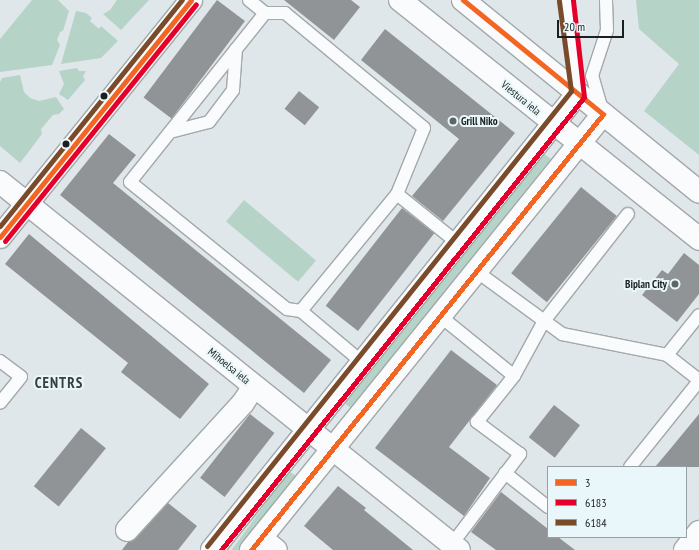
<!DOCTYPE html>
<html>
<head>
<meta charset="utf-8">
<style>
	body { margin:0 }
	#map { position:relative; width:699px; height:550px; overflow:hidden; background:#e0e7ea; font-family:"PT Sans Narrow",sans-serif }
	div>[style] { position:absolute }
	.green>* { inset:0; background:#b6d3c8; transform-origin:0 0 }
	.building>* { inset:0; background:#909497; transform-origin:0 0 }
	.roads { filter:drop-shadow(1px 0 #a3a8aa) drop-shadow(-1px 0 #a3a8aa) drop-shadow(0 1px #a3a8aa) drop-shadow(0 -1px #a3a8aa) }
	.lane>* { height:12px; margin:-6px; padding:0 6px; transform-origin:6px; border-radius:6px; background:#fafbfc }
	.street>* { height:22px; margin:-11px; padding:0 11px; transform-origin:11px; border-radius:11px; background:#fafbfc }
	.secondary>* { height:22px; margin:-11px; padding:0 11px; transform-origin:11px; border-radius:11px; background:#fafbfc }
	.bus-1>* { height:5px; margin:-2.5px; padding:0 2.5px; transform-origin:2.5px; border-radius:2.5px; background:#f26522 }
	.bus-2>* { height:5px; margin:-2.5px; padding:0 2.5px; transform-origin:2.5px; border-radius:2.5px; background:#e4002b }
	.bus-3>* { height:5px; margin:-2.5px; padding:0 2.5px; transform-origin:2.5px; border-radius:2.5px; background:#7a4b2a }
	.dots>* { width:11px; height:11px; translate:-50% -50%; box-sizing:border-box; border:2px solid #eaf7fa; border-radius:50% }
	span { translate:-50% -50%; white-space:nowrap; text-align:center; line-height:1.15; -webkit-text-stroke:4px #eaf7fa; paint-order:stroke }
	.street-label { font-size:11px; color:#1b1f21 }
	.poi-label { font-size:11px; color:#1b1f21; font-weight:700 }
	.left { translate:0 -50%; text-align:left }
	.right { translate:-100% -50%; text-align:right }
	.district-label { font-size:15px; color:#364043; font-weight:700; letter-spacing:1px }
	.legend { position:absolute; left:547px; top:466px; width:140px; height:72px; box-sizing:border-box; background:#eaf7fa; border:1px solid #97a1a3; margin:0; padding:5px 7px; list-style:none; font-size:12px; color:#1b1f21 }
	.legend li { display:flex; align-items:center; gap:8px; height:20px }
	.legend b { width:20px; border:1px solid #97a1a3 }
	.scale { position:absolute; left:557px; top:20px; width:67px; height:18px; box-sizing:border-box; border:2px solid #1b1f21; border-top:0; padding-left:5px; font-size:12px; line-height:14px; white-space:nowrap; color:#1b1f21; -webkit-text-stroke:3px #eaf7fa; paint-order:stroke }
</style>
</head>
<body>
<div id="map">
	<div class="green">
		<i style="clip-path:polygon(32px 0,58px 0,69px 11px,63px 31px,60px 32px,57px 40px,60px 45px,52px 65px,0 72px,0 39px)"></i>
		<i style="clip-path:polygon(117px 0,149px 0,121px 30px,103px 14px,110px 10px)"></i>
		<i style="clip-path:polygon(636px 0,699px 0,699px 155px,644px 111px,679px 64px,639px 29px)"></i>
		<i style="clip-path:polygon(76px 11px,86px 13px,92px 18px,90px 21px,99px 29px,101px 26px,118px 41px,101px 58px,61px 64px)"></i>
		<i style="clip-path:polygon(77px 68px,79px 71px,86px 71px,83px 76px,85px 80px,68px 100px,59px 94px,64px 84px,59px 71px)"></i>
		<i style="clip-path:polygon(20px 75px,24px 92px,30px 98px,39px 101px,56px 97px,64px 109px,59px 114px,53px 115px,41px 129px,42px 134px,20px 163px,0 146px,0 82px,2px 78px)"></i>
		<i style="clip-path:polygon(544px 154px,551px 159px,351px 408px,345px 404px)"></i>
		<i style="left:244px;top:200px;width:94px;height:28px;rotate:40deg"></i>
		<i style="left:289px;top:471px;width:9px;height:101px;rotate:36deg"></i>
	</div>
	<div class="building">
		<i style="left:217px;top:0;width:35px;height:122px;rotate:37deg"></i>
		<i style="clip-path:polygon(284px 0,351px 0,360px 7px,334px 40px)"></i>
		<i style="clip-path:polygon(385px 29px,515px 133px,443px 221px,412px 196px,459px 139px,361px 60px)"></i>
		<i style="left:299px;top:91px;width:26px;height:23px;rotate:39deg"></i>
		<i style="clip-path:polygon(109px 134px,136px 155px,113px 183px,331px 360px,304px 393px,60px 195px)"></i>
		<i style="left:581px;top:187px;width:46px;height:111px;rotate:39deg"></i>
		<i style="left:402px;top:208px;width:41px;height:124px;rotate:38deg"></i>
		<i style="clip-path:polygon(29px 234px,209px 384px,180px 419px,121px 372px,128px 363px,5px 264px)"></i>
		<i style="clip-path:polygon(684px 253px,699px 265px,699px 294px,677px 322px,642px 295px,662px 270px,668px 274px)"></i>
		<i style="clip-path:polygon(451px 350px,497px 385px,449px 447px,490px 478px,464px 516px,375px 448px)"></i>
		<i style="left:554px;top:405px;width:33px;height:41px;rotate:38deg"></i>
		<i style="left:250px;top:414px;width:31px;height:81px;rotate:38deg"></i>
		<i style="clip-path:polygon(699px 414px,699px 467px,655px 467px,671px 448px)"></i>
		<i style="left:81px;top:428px;width:32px;height:75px;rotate:39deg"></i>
		<i style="clip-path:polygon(338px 486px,366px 508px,364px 510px,413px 550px,333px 550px,304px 526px)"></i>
		<i style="clip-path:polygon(501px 492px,548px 529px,548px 537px,558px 537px,575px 550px,496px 550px,471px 532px)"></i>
		<i style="clip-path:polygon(168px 503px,197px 526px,178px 550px,122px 550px,128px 542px,136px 538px)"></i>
	</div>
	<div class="roads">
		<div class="lane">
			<i style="left:249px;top:0;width:21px;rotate:39deg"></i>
			<i style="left:265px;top:13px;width:20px"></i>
			<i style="left:285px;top:13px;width:180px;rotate:39.6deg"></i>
			<i style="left:424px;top:128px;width:71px;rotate:112.2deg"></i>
			<i style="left:397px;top:194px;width:151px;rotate:129.4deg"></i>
			<i style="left:566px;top:0;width:93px;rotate:82.6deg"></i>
			<i style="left:265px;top:13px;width:216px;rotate:128.6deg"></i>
			<i style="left:130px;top:182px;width:202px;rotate:39deg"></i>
			<i style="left:287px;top:309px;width:14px;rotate:8deg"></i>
			<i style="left:301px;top:311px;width:81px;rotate:40deg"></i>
			<i style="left:602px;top:110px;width:35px;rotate:-106deg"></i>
			<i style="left:592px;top:76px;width:48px;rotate:-71.9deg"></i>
			<i style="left:607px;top:30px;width:30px;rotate:-92deg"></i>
			<i style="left:170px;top:132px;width:40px;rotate:-14.4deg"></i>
			<i style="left:209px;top:122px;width:40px;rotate:-53deg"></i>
			<i style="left:233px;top:90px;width:41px;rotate:-85.8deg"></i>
			<i style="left:397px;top:194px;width:80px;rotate:38.9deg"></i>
			<i style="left:476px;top:271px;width:107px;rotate:36.2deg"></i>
			<i style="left:562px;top:334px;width:107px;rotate:11.3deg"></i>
			<i style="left:667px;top:355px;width:41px;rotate:38deg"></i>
			<i style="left:440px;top:316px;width:95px;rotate:39deg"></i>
			<i style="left:667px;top:355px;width:51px;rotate:-51.3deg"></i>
			<i style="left:0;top:361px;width:26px;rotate:37deg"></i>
			<i style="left:21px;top:377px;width:33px;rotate:129deg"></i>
			<i style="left:630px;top:467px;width:110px;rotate:-51.3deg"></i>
			<i style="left:505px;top:473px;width:55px;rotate:38.3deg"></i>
			<i style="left:452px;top:544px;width:113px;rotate:-52.9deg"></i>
			<i style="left:520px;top:454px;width:54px;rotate:-143.3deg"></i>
			<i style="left:477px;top:422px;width:59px;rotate:-51.2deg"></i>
			<i style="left:514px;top:376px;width:63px;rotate:-61.4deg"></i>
			<i style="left:544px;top:321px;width:136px;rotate:-51.9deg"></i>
		</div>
		<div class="street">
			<i style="left:0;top:182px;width:588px;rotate:38.72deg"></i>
			<i style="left:0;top:237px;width:304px;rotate:-51.1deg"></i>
			<i style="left:127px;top:530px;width:172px;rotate:-47.6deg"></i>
			<i style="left:243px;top:403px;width:20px;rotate:-57deg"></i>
			<i style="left:261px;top:538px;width:19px;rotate:39deg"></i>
			<i style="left:685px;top:550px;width:23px;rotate:-52deg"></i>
		</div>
		<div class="secondary">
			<i style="left:400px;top:0;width:383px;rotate:38.6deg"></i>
			<i style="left:463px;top:0;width:304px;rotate:39.1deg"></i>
			<i style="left:212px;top:550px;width:585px;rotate:-51.31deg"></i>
			<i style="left:251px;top:550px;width:560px;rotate:-51.08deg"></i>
		</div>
	</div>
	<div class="bus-1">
		<i style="left:0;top:237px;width:304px;rotate:-51.1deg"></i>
		<i style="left:251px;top:550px;width:560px;rotate:-51.08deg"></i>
		<i style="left:603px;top:114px;width:181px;rotate:-140.8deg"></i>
	</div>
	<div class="bus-2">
		<i style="left:5px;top:241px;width:304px;rotate:-51.1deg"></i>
		<i style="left:221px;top:550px;width:580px;rotate:-51.29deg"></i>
		<i style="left:584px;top:97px;width:98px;rotate:-96.5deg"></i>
	</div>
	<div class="bus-3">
		<i style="left:0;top:226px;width:290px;rotate:-51.2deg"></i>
		<i style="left:207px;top:546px;width:583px;rotate:-51.34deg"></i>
		<i style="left:571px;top:91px;width:91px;rotate:-97.6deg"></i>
	</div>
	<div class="dots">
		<i style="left:104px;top:96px;background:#1b1f21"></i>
		<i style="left:453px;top:121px;background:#606567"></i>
		<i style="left:66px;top:144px;background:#1b1f21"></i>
		<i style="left:675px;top:284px;background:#606567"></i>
	</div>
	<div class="street-label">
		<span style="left:521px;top:98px;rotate:39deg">Viestura iela</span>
		<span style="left:229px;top:366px;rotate:39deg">Mihoelsa iela</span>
	</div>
	<div class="poi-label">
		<span class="left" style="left:461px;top:121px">Grill Niko</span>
		<span class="right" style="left:667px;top:284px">Biplan City</span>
	</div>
	<div class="district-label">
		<span style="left:59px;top:383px">CENTRS</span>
	</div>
	<ul class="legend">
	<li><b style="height:5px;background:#f26522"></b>3</li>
	<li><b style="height:5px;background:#e4002b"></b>6183</li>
	<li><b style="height:5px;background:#7a4b2a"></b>6184</li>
	</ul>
	<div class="scale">20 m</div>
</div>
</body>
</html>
